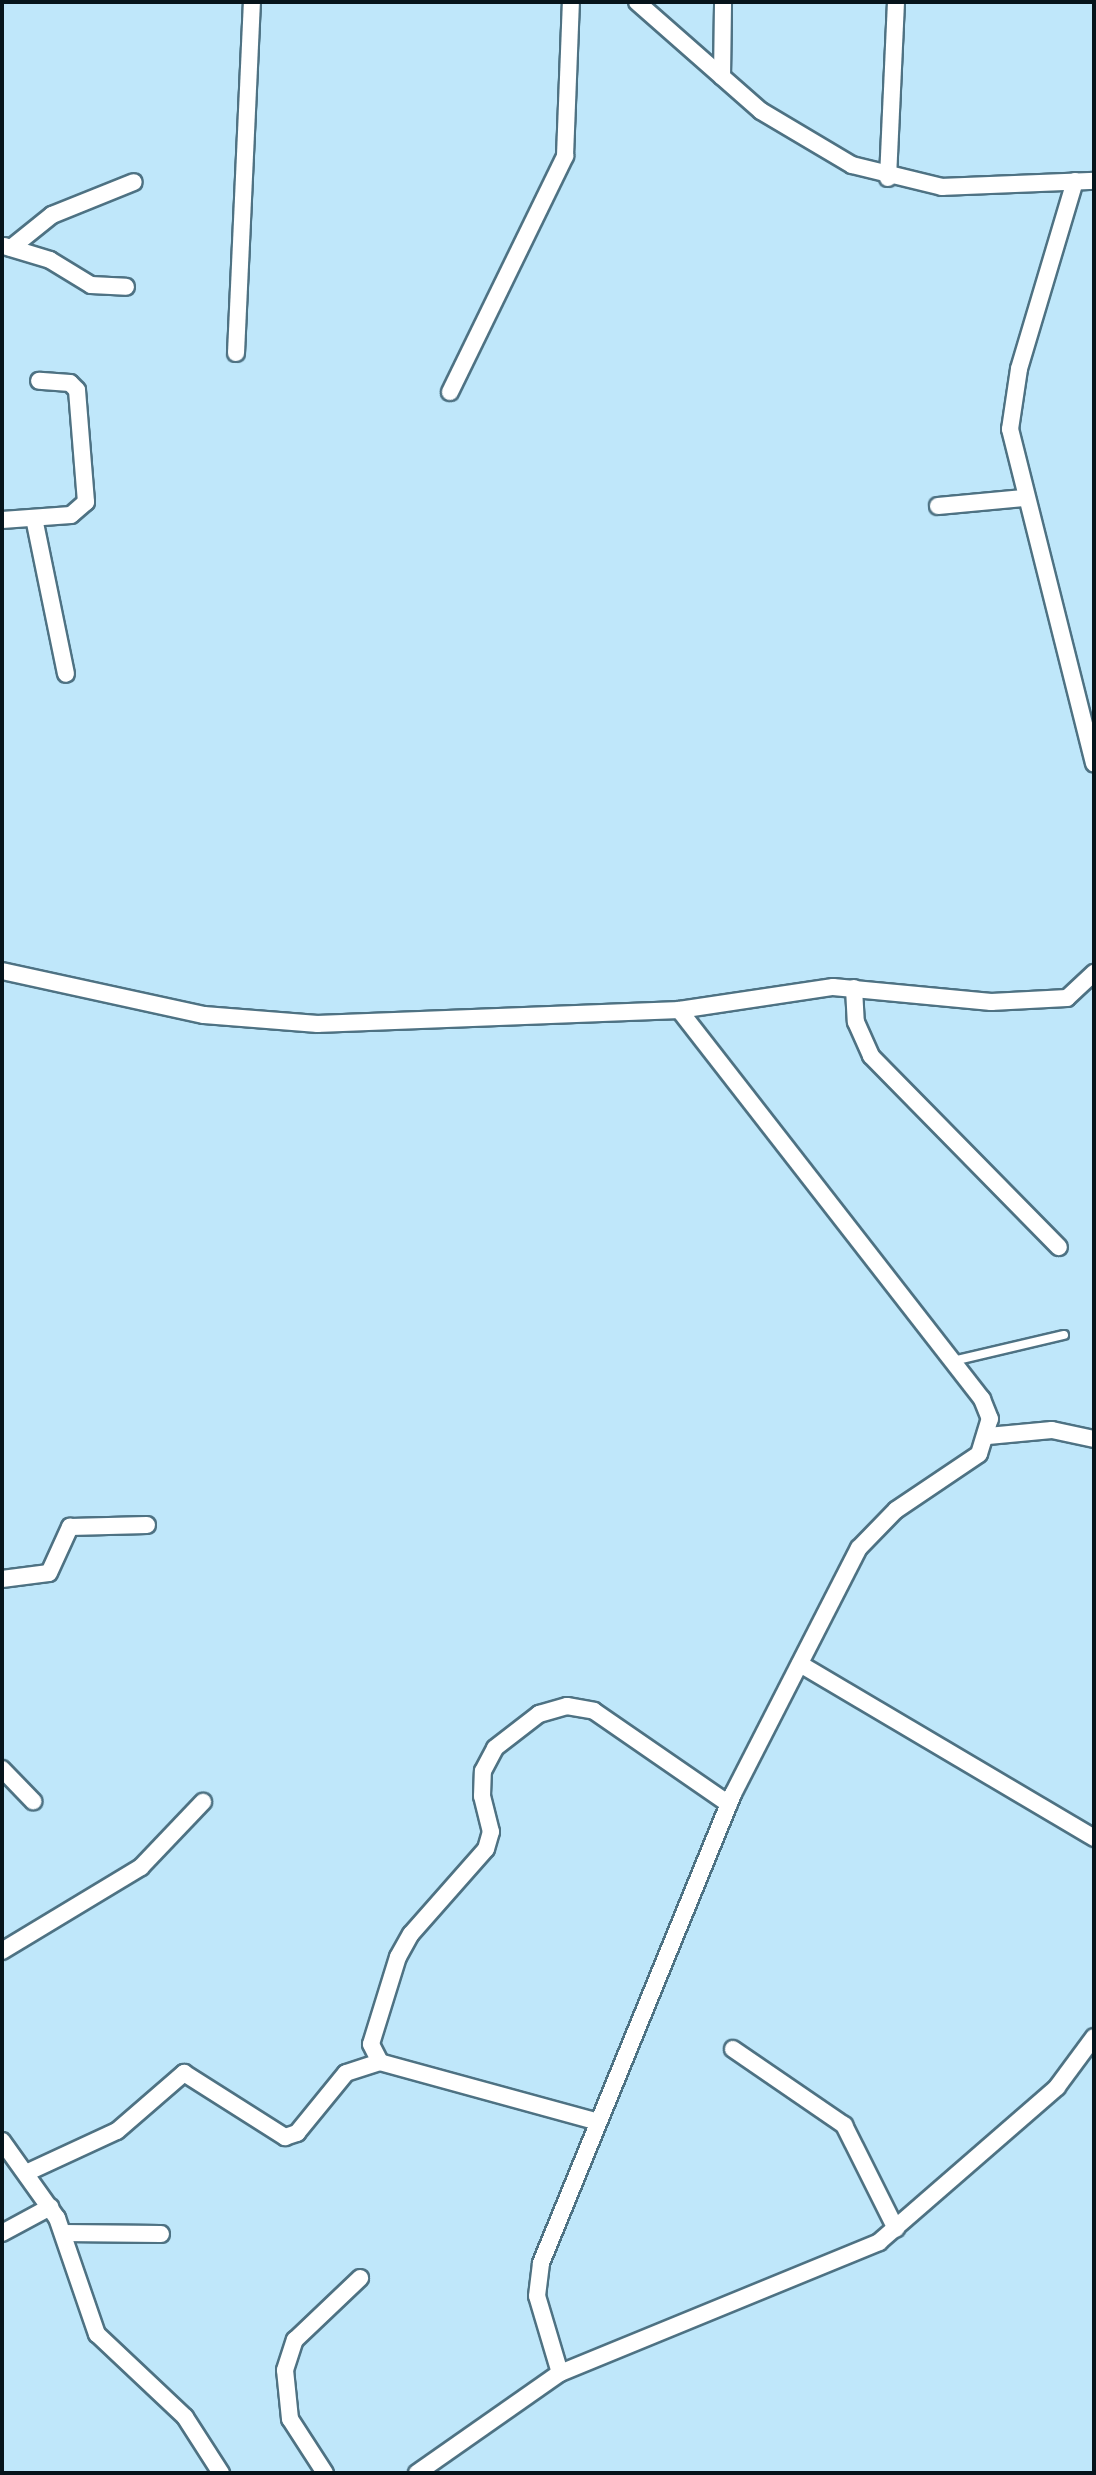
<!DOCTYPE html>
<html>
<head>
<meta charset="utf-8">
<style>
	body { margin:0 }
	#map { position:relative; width:1096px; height:2475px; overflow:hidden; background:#bfe7fa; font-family:Mulish,sans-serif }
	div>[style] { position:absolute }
	.roads { filter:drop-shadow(2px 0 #4e7283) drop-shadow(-2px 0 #4e7283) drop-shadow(0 2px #4e7283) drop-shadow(0 -2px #4e7283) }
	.lane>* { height:8px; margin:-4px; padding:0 4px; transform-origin:4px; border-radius:4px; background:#fff }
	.street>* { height:16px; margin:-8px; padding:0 8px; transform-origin:8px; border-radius:8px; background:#fff }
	span { translate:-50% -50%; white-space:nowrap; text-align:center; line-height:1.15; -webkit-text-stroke:7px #daf1fd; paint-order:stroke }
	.frame { position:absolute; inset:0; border:4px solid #06141b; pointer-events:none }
</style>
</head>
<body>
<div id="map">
	<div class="roads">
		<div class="lane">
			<i style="left:953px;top:1361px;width:114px;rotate:-13.2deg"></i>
		</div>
		<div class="street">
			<i style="left:637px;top:2px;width:165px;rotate:41.3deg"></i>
			<i style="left:761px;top:111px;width:106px;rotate:30.7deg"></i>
			<i style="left:852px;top:165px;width:93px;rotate:13.7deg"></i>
			<i style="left:942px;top:187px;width:152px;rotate:-2.3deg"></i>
			<i style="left:722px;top:77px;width:75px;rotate:-89.2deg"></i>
			<i style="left:888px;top:178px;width:176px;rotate:-87.4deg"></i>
			<i style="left:1075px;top:181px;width:196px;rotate:106.6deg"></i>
			<i style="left:1019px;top:369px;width:61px;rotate:98.5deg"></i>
			<i style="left:1010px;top:429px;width:345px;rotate:75.9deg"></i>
			<i style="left:4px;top:246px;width:48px;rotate:16.9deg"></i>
			<i style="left:50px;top:260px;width:48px;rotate:31.4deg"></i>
			<i style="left:91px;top:285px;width:35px;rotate:3deg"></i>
			<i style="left:11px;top:248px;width:53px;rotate:-38.8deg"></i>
			<i style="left:52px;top:215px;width:88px;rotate:-21.9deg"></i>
			<i style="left:236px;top:353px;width:351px;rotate:-87.4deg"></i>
			<i style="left:450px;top:392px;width:263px;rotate:-64deg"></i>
			<i style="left:565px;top:156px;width:154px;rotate:-87.8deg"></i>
			<i style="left:938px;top:506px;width:86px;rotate:-5.3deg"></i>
			<i style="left:34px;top:518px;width:159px;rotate:78.4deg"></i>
			<i style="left:2px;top:520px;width:69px;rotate:-4.1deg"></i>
			<i style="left:71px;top:515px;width:20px;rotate:-41deg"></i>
			<i style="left:86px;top:502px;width:112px;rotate:-94.6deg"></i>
			<i style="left:77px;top:390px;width:10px;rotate:-135deg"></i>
			<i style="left:70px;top:383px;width:31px;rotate:-176deg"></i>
			<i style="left:2px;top:971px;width:207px;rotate:12.3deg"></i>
			<i style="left:204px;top:1015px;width:114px;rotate:4.5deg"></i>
			<i style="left:318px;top:1024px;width:361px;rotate:-2.2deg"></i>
			<i style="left:679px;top:1010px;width:156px;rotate:-8.5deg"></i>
			<i style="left:833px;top:987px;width:159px;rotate:5.4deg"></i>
			<i style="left:991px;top:1002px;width:76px;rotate:-3deg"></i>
			<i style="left:1067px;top:998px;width:37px;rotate:-43deg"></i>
			<i style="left:854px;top:988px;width:34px;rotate:87deg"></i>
			<i style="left:856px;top:1022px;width:37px;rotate:66deg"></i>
			<i style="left:871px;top:1056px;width:268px;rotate:45.5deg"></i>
			<i style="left:988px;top:1436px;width:64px;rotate:-5.4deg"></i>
			<i style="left:1052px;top:1430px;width:43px;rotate:12.1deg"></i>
			<i style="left:2px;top:1579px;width:47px;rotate:-7.3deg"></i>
			<i style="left:49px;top:1573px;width:51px;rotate:-65.5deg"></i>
			<i style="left:70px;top:1527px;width:77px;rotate:-1.5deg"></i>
			<i style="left:800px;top:1664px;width:342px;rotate:30.6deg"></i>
			<i style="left:2px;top:1769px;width:45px;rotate:45.9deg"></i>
			<i style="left:2px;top:1951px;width:162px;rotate:-31.1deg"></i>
			<i style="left:141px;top:1867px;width:90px;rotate:-46.4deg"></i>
			<i style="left:733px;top:2049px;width:135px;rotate:34.4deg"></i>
			<i style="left:844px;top:2125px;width:116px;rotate:63.4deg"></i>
			<i style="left:595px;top:2121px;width:223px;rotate:-164.7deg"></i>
			<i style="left:380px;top:2062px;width:20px;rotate:-117deg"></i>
			<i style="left:371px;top:2044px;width:91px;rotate:-72.8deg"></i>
			<i style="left:398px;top:1957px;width:26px;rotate:-61deg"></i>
			<i style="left:411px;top:1934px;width:113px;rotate:-48.6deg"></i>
			<i style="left:486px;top:1849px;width:18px;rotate:-74deg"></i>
			<i style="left:491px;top:1832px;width:37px;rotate:-104deg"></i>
			<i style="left:482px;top:1796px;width:25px;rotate:-88deg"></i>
			<i style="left:483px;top:1771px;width:26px;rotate:-62deg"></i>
			<i style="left:495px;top:1748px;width:56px;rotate:-37.7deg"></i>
			<i style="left:539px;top:1714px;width:29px;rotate:-16deg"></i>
			<i style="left:567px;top:1706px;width:27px;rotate:10deg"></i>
			<i style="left:594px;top:1711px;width:164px;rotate:34.6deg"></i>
			<i style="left:2px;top:2141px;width:95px;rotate:54.5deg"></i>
			<i style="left:57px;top:2218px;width:123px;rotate:71deg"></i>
			<i style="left:97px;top:2334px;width:121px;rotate:43.3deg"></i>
			<i style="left:185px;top:2417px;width:67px;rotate:57.3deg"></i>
			<i style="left:26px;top:2173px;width:100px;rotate:-24.8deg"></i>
			<i style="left:117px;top:2131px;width:89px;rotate:-40.9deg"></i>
			<i style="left:184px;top:2073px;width:120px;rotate:32.4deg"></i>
			<i style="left:285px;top:2137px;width:13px;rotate:-18deg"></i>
			<i style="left:297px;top:2133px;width:77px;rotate:-50.8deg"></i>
			<i style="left:346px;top:2073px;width:36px;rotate:-18deg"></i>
			<i style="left:2px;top:2233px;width:55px;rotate:-28.4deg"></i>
			<i style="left:63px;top:2233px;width:98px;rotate:0.6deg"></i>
			<i style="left:560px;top:2373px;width:80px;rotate:-106.6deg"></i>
			<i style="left:537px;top:2296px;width:33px;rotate:-83deg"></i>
			<i style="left:541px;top:2263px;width:507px;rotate:-67.74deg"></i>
			<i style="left:733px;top:1794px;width:276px;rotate:-62.9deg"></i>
			<i style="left:859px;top:1548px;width:53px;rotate:-45.8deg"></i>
			<i style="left:896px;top:1510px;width:100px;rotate:-34deg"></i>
			<i style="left:979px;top:1454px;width:37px;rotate:-73deg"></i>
			<i style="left:990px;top:1419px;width:22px;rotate:-112deg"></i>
			<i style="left:982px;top:1399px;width:493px;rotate:-127.9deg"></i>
			<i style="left:325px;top:2473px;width:64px;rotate:-122.9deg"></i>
			<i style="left:290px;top:2419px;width:49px;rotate:-95.8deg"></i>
			<i style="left:285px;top:2370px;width:32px;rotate:-72deg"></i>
			<i style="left:295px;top:2340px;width:90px;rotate:-43.6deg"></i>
			<i style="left:417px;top:2473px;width:174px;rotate:-35deg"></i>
			<i style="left:560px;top:2373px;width:345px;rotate:-22.3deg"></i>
			<i style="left:879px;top:2242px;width:236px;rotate:-41deg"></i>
			<i style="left:1057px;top:2087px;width:62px;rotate:-53.5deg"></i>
		</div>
	</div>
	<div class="frame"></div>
</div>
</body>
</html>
